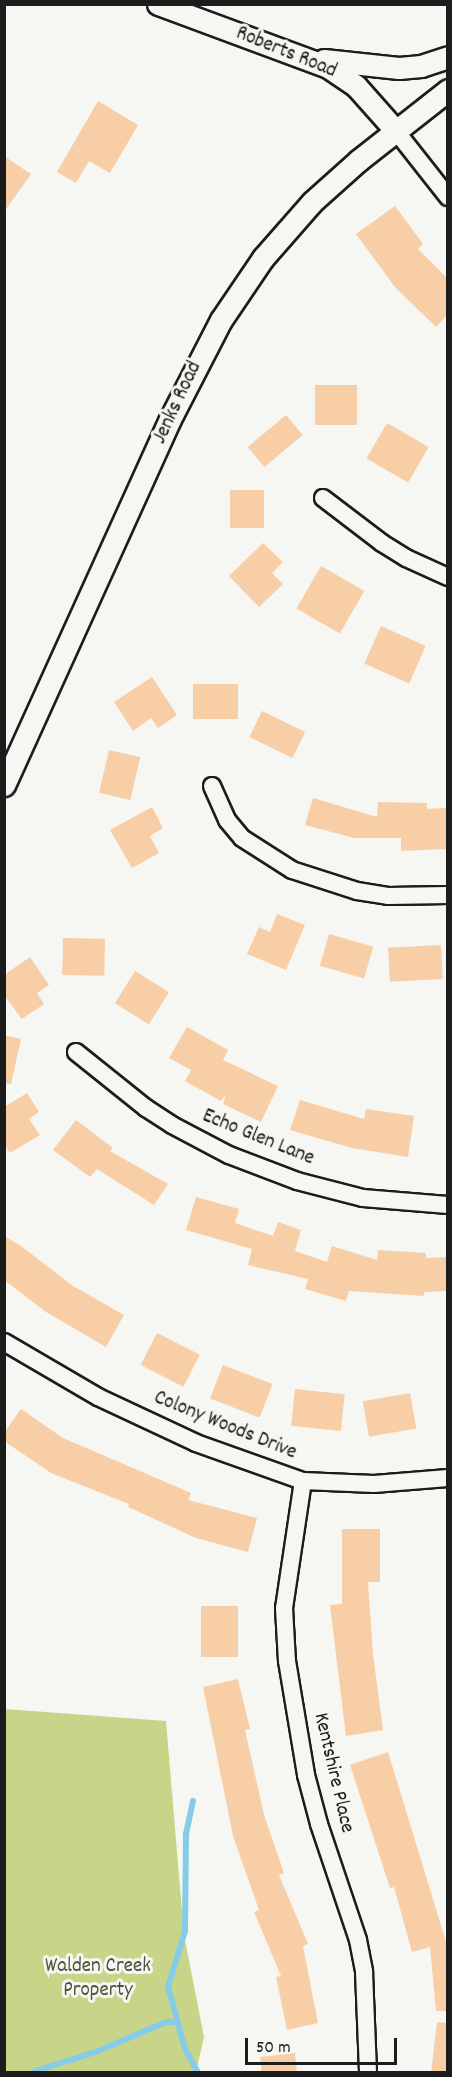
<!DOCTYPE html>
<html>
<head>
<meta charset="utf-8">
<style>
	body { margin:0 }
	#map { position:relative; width:452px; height:2077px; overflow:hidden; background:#f6f6f2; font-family:Dekko,sans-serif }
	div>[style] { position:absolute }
	.green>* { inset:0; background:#c8d488 }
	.stream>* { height:6px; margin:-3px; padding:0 3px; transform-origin:3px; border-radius:3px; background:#86cce8 }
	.building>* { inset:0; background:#f8cea7; transform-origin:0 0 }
	.roads { filter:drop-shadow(2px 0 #1c1c1c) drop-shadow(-2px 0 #1c1c1c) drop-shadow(0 2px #1c1c1c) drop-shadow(0 -2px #1c1c1c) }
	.minor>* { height:16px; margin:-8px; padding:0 8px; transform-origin:8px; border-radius:8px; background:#f6f6f2 }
	.tertiary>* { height:21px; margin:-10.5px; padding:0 10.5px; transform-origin:10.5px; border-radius:10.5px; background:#f6f6f2 }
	span { translate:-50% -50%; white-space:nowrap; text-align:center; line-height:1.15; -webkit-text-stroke:6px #f6f6f2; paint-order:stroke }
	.street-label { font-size:21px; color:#1c1c1c }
	.park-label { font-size:21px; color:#50533c }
	.frame { position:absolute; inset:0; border:6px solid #1c1c1c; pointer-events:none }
	.scale { position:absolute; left:245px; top:2038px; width:152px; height:27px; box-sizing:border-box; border:3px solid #1c1c1c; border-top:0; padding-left:8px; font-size:18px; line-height:21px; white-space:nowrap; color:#1c1c1c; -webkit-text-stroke:4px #f6f6f2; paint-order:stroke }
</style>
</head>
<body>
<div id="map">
	<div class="green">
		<i style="clip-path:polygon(5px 1709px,166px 1721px,184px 1935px,204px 2037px,196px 2072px,5px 2072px)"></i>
	</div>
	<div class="stream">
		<i style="left:193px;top:1801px;width:34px;rotate:102deg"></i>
		<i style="left:186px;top:1834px;width:97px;rotate:90.6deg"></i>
		<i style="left:185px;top:1931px;width:59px;rotate:106.9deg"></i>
		<i style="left:168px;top:1987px;width:64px;rotate:74.7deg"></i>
		<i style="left:185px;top:2049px;width:26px;rotate:61deg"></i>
		<i style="left:33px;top:2072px;width:68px;rotate:-17.9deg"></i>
		<i style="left:98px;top:2051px;width:74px;rotate:-23.1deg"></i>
		<i style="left:166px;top:2022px;width:11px"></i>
	</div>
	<div class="building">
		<i style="clip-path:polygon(98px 101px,138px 125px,110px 173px,89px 161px,76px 183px,57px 172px)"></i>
		<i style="clip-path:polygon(4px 156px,31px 174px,4px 212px)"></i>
		<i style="clip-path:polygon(395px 206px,423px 244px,418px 249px,447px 278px,447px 315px,436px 327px,395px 287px,356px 234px)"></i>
		<i style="left:315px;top:385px;width:42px;height:40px"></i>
		<i style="left:286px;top:415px;width:26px;height:50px;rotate:50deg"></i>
		<i style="left:387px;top:423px;width:48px;height:41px;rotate:30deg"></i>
		<i style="left:230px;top:490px;width:34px;height:38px"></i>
		<i style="clip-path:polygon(263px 543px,283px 562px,272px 573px,283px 584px,259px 607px,229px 576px)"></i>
		<i style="left:321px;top:566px;width:50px;height:49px;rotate:30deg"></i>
		<i style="left:381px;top:626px;width:49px;height:41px;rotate:24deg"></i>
		<i style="clip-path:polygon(152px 677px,177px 715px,158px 728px,151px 718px,133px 731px,114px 702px)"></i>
		<i style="left:193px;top:684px;width:45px;height:35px"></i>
		<i style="left:262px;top:711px;width:48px;height:29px;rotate:26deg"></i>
		<i style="left:109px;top:750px;width:32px;height:44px;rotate:13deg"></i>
		<i style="clip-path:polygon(313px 798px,377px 817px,378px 802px,427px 803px,427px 809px,447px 808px,447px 849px,401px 851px,401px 838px,354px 838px,305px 825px)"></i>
		<i style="clip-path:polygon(152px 807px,163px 828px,150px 836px,159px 853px,132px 868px,110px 830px)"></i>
		<i style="clip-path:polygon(277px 914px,305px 925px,286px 970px,247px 954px,259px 927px,270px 932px)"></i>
		<i style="left:329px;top:934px;width:46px;height:33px;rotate:16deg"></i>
		<i style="left:63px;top:938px;width:42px;height:37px;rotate:1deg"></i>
		<i style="left:441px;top:945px;width:34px;height:53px;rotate:87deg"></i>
		<i style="clip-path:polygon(30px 957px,49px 985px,37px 993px,44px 1004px,22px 1019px,4px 995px,4px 975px)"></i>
		<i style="left:135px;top:971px;width:40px;height:38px;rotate:32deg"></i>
		<i style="clip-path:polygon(187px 1027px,228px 1050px,223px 1060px,278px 1086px,261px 1122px,223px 1104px,226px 1094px,221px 1101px,185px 1081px,191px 1070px,169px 1058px)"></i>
		<i style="clip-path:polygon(4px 1035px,21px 1039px,11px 1084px,4px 1083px)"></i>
		<i style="clip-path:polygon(27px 1093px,39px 1112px,29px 1119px,40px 1135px,10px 1153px,4px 1144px,4px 1107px)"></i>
		<i style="clip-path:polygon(300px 1100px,364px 1119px,366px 1109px,414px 1116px,408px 1157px,352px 1148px,290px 1130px)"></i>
		<i style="clip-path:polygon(76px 1120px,113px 1148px,110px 1151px,168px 1184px,154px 1205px,97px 1169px,90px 1177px,53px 1150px)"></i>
		<i style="clip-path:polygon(196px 1197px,239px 1209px,235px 1223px,273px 1236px,278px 1222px,301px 1230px,295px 1251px,327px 1262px,332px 1246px,377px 1260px,378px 1250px,426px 1253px,426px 1258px,447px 1257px,447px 1291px,424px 1292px,424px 1296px,349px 1291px,346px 1301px,305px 1289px,308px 1279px,248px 1265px,252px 1249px,186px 1230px)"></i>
		<i style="clip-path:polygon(4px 1236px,21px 1246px,73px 1286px,124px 1315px,106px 1347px,46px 1312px,4px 1280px)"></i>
		<i style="left:157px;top:1333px;width:48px;height:36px;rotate:27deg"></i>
		<i style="left:223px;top:1365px;width:53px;height:36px;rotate:21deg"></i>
		<i style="left:295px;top:1389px;width:50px;height:37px;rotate:6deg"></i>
		<i style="left:410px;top:1393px;width:36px;height:48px;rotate:80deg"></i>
		<i style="clip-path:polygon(21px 1409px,63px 1438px,191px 1493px,188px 1500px,257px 1518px,248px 1552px,196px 1538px,128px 1507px,129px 1504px,51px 1473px,4px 1441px,4px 1433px)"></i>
		<i style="clip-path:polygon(342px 1529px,380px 1529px,380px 1582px,368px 1582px,373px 1654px,383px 1730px,346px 1736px,330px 1605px,342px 1604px)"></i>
		<i style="left:238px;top:1606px;width:51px;height:37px;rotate:90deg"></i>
		<i style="clip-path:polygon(238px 1679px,250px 1729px,245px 1730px,264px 1815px,284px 1873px,279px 1875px,308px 1944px,303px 1946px,318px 2023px,287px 2030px,276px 1977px,281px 1976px,254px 1912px,259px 1910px,233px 1836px,203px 1687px)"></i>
		<i style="clip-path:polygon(388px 1752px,447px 1945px,447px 2011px,436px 2011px,430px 1947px,412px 1952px,394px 1887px,390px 1888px,350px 1765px)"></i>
		<i style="clip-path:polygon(437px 2022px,447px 2023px,447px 2073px,431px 2073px)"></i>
		<i style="clip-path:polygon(295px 2053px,297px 2073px,262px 2073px,260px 2057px)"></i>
	</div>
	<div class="roads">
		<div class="minor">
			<i style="left:396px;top:131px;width:84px;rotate:51.8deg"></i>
			<i style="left:323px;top:498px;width:74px;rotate:37.3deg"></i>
			<i style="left:382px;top:543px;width:28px;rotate:32deg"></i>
			<i style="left:406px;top:558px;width:46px;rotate:24.3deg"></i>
			<i style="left:212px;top:786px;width:37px;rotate:66deg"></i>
			<i style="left:227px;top:820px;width:23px;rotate:50deg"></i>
			<i style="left:242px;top:838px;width:59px;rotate:32.6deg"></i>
			<i style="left:292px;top:870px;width:68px;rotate:17.9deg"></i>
			<i style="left:357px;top:891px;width:31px;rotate:9deg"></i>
			<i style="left:388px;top:896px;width:60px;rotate:-1deg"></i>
			<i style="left:76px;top:1052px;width:90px;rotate:38.7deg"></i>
			<i style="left:146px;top:1108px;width:31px;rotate:33deg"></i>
			<i style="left:172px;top:1125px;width:64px;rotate:27.8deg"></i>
			<i style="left:229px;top:1155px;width:73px;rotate:20.9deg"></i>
			<i style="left:297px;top:1181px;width:68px;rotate:14.4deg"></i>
			<i style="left:363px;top:1198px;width:85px;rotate:4.7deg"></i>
			<i style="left:4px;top:1342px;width:109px;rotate:30.3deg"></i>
			<i style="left:98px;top:1397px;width:108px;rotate:25.1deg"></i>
			<i style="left:196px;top:1443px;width:114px;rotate:19.6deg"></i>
			<i style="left:303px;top:1481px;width:71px;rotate:2.4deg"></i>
			<i style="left:374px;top:1484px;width:74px;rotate:-4.6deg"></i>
			<i style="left:303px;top:1481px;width:128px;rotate:98.5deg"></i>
			<i style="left:284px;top:1608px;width:53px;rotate:86.8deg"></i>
			<i style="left:287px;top:1661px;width:116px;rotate:80.5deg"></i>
			<i style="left:306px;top:1775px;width:51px;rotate:75.1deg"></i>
			<i style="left:319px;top:1824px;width:122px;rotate:71.4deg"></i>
			<i style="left:358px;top:1940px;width:33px;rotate:79deg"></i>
			<i style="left:364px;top:1972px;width:100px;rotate:87.7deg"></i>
		</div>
		<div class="tertiary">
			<i style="left:158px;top:4px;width:181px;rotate:20.3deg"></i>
			<i style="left:328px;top:67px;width:34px;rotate:34deg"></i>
			<i style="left:356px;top:86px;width:60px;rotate:48.4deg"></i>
			<i style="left:324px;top:60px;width:75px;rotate:6.1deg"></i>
			<i style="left:399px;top:68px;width:22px;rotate:-5deg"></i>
			<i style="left:421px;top:66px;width:28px;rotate:-18deg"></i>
			<i style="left:4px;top:785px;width:400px;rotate:-65.6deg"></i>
			<i style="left:169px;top:421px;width:114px;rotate:-62.8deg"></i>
			<i style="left:221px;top:320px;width:75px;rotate:-55.9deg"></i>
			<i style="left:263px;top:258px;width:74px;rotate:-48.8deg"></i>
			<i style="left:312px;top:202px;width:63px;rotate:-41.8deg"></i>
			<i style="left:359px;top:160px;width:113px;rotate:-38.2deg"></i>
		</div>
	</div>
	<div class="street-label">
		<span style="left:286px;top:53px;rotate:22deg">Roberts Road</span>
		<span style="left:178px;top:403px;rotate:-65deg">Jenks Road</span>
		<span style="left:258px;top:1138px;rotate:22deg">Echo Glen Lane</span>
		<span style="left:225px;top:1426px;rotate:22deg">Colony Woods Drive</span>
		<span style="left:333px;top:1773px;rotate:77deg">Kentshire Place</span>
	</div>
	<div class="park-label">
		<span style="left:98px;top:1979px">Walden Creek<br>Property</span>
	</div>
	<div class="frame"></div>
	<div class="scale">50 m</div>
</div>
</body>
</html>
